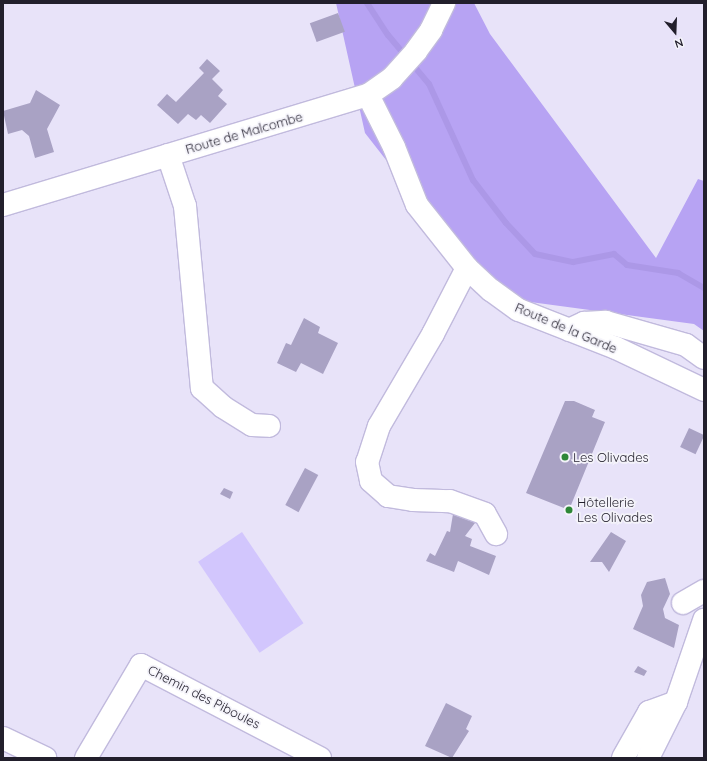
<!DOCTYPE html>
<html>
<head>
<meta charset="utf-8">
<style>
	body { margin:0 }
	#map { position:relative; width:707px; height:761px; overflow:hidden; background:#e8e3f9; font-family:Quicksand,sans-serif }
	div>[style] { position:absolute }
	.green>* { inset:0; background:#d2c6fd; transform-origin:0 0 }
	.forest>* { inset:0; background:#b7a3f3 }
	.stream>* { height:6px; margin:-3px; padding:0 3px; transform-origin:3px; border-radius:3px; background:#ac98e7 }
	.building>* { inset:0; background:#a9a2c4; transform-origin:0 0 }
	.roads { filter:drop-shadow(1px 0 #c1badd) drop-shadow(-1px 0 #c1badd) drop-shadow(0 1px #c1badd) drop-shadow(0 -1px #c1badd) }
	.minor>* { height:22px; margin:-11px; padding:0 11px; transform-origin:11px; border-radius:11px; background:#fff }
	.dots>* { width:11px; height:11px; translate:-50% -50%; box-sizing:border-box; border:2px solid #f4f3fa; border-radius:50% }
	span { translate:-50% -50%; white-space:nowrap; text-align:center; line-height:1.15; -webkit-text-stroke:3.5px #f4f3fa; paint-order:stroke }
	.street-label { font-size:13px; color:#221f2c }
	.poi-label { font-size:13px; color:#221f2c }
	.left { translate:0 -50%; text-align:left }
	.frame { position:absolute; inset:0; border:4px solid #221f2c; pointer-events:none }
	.north { position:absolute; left:655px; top:12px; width:40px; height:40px; -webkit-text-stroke:3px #f4f3fa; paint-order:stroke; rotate:161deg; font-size:11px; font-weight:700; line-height:16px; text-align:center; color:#221f2c }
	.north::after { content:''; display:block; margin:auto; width:14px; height:18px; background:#221f2c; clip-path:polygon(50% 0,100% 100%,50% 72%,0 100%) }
</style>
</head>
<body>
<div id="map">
	<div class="green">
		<i style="left:242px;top:532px;width:110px;height:53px;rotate:56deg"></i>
	</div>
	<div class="forest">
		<i style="clip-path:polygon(336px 3px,474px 3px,490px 34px,656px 258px,698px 179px,704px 181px,704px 331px,694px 324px,493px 297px,365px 133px)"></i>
	</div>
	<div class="stream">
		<i style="left:367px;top:3px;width:38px;rotate:57deg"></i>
		<i style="left:388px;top:35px;width:64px;rotate:50.1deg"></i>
		<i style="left:429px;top:84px;width:106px;rotate:65.4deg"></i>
		<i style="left:473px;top:180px;width:54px;rotate:52.5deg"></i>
		<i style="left:506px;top:223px;width:42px;rotate:46.9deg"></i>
		<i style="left:535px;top:254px;width:39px;rotate:12deg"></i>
		<i style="left:573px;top:262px;width:42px;rotate:-11deg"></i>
		<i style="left:614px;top:254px;width:17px;rotate:40deg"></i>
		<i style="left:627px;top:265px;width:52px;rotate:8.9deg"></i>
		<i style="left:678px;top:273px;width:30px;rotate:30deg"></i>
	</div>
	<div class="building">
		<i style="left:338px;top:13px;width:20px;height:30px;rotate:70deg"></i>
		<i style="clip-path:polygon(207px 59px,220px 71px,212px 79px,223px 90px,218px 96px,227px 104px,210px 123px,201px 115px,196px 120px,188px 114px,178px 124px,157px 105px,167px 94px,176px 102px,204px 73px,199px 68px)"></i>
		<i style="clip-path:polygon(36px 90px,60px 105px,47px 129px,54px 152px,35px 158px,29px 136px,22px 130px,8px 134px,3px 111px,30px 103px)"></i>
		<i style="clip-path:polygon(304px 318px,320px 327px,318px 333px,338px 343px,323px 374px,301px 363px,296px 372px,277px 363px,286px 343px,291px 345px)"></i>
		<i style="clip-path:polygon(565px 401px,574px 401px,595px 410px,592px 417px,605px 422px,569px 510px,526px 493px)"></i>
		<i style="left:689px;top:428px;width:17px;height:21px;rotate:25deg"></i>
		<i style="left:305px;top:468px;width:15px;height:42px;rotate:28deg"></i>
		<i style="clip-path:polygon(224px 488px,233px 492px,230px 499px,220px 494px)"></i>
		<i style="clip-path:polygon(474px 510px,475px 523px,465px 536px,472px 539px,470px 546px,496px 556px,489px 575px,458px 561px,454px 572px,426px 561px,430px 553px,435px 556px,447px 531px,450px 532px,453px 514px)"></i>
		<i style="clip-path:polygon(611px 532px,626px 541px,609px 572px,602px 562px,590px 562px)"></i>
		<i style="clip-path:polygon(665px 578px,670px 594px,663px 609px,665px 618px,679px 625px,674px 648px,633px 629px,643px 606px,641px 595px,647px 582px)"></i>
		<i style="clip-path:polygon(638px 666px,647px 671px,644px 676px,634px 672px)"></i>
		<i style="clip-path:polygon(446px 703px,472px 716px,466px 729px,469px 731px,452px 758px,425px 746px)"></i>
	</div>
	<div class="roads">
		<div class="minor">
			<i style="left:368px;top:95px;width:58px;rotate:63.4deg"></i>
			<i style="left:394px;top:147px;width:62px;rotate:68.4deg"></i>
			<i style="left:417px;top:205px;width:80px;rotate:51.6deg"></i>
			<i style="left:467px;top:268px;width:33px;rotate:43deg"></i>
			<i style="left:491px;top:290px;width:34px;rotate:36deg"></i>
			<i style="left:519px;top:310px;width:104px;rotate:21.4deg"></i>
			<i style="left:616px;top:348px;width:98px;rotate:25.5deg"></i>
			<i style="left:168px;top:155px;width:54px;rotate:71.6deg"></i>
			<i style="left:185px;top:206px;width:183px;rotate:84.7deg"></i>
			<i style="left:202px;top:388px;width:28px;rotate:42deg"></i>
			<i style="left:223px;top:407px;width:34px;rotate:32deg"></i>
			<i style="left:252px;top:425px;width:17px;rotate:3deg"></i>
			<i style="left:3px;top:205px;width:381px;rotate:-16.8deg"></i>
			<i style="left:368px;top:95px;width:29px;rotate:-35deg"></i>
			<i style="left:392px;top:78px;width:36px;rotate:-48deg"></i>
			<i style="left:416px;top:51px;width:26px;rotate:-54deg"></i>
			<i style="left:431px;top:30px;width:30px;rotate:-64deg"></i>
			<i style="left:467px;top:268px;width:74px;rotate:117.3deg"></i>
			<i style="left:433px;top:334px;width:107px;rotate:120.4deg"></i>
			<i style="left:379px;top:426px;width:38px;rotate:108deg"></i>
			<i style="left:367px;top:462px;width:19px;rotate:78deg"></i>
			<i style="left:371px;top:481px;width:23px;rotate:41deg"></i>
			<i style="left:388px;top:496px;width:25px;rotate:9deg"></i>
			<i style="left:413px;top:500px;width:37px;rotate:2deg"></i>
			<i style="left:450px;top:501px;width:37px;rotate:20deg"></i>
			<i style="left:485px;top:514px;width:23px;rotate:61deg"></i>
			<i style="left:569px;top:330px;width:17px;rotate:-25deg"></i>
			<i style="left:584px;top:323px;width:22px;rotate:-3deg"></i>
			<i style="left:606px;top:322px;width:83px;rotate:16deg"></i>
			<i style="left:686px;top:345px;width:22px;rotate:36deg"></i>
			<i style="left:683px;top:603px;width:24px;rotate:-30deg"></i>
			<i style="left:3px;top:738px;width:47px;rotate:25.5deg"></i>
			<i style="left:86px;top:758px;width:108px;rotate:-59.4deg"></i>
			<i style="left:141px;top:665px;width:202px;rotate:27.5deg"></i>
			<i style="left:623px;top:758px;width:53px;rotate:-60.5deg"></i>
			<i style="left:649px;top:712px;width:29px;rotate:-20deg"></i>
			<i style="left:648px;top:758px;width:63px;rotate:-63.4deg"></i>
			<i style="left:676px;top:702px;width:87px;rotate:-71.1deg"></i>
		</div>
	</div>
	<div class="dots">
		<i style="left:565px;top:457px;background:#2e8737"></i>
		<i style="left:569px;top:510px;background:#2e8737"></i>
	</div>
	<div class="street-label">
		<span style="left:244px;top:133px;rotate:-16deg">Route de Malcombe</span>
		<span style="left:566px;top:328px;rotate:23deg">Route de la Garde</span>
		<span style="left:204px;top:697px;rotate:27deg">Chemin des Piboules</span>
	</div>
	<div class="poi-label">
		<span class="left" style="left:573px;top:457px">Les Olivades</span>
		<span class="left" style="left:577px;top:510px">Hôtellerie<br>Les Olivades</span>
	</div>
	<div class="frame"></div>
	<div class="north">N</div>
</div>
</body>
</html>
